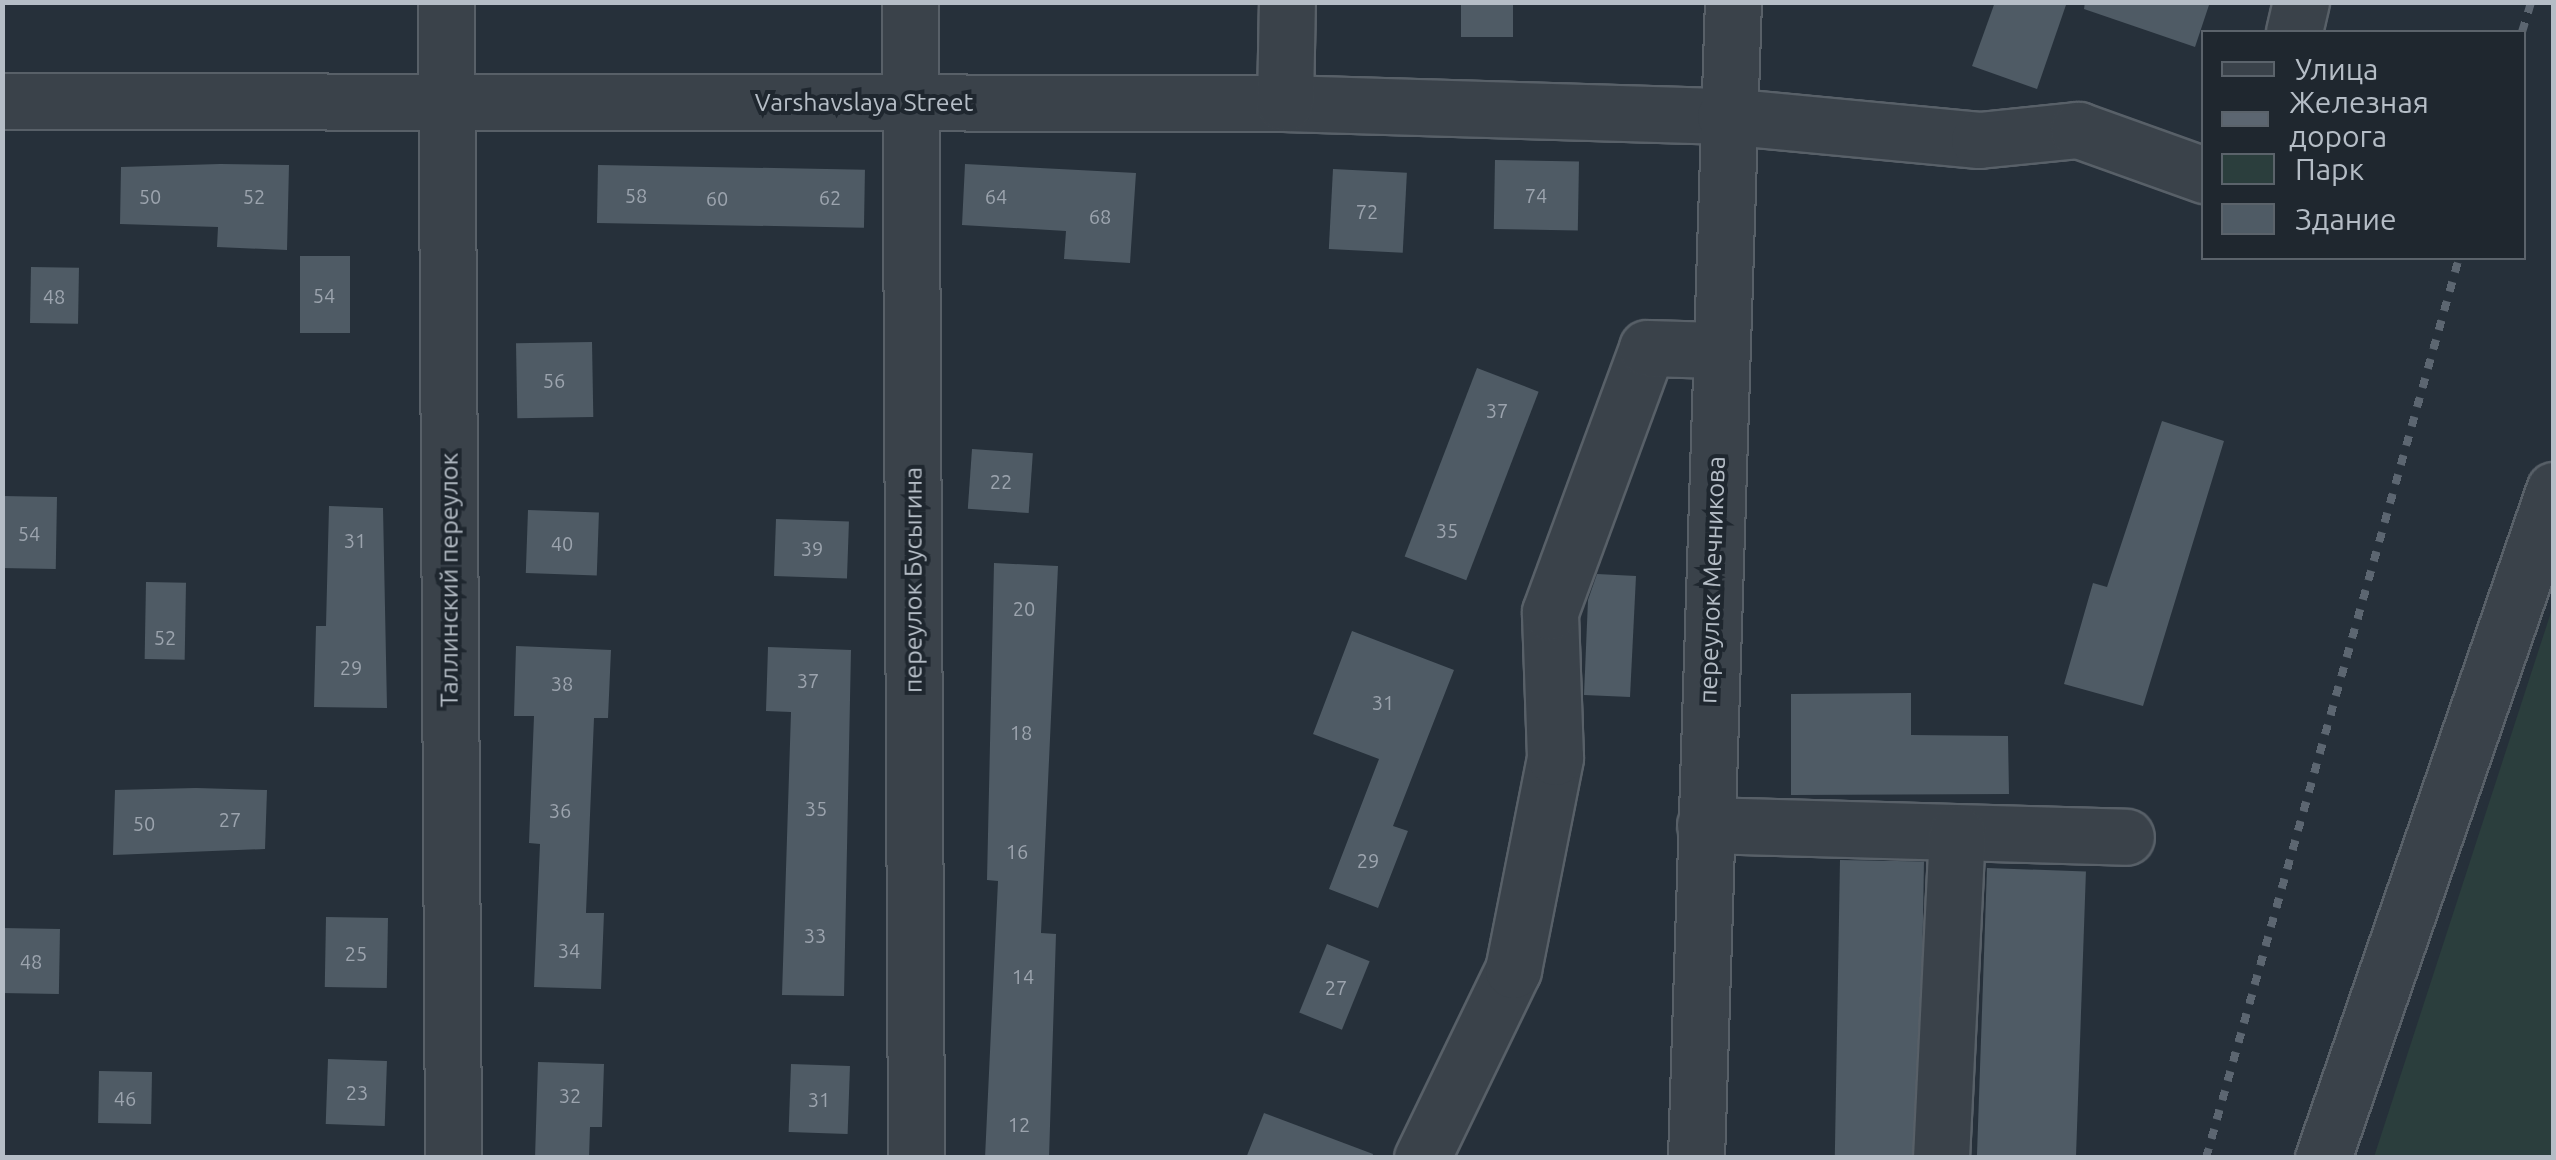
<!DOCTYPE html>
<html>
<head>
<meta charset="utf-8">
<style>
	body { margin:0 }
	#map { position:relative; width:2556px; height:1160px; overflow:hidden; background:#26303a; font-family:Ubuntu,sans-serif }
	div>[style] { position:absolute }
	.green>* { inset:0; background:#2b3e3d }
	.building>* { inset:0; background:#4f5b65; transform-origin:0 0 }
	.roads { filter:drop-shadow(2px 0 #586068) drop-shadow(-2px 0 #586068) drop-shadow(0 2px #586068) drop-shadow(0 -2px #586068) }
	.minor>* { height:55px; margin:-27.5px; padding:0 27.5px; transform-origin:27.5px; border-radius:27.5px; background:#3a424a }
	.rail>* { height:8px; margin-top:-4px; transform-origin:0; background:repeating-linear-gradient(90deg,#5c6671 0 10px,transparent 0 20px) }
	span { translate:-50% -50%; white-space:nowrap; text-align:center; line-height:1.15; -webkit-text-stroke:8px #1f272f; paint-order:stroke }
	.number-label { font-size:20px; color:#9ca4ae }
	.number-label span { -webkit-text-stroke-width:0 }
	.street-label { font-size:25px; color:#b5bdc6 }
	.frame { position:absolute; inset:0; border:5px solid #b5bdc6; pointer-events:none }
	.legend { position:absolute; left:2201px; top:30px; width:325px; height:230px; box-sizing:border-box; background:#1f272f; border:2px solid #5b636b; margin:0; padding:12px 18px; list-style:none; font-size:30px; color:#b5bdc6 }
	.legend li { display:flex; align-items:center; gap:20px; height:50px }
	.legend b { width:50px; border:2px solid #5b636b }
</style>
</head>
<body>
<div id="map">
	<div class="green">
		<i style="clip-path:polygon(2553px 606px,2553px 1157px,2374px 1157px)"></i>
	</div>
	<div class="building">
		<i style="left:1461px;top:2px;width:52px;height:35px"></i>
		<i style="clip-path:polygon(1995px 2px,2067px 2px,2037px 89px,1972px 66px)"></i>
		<i style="clip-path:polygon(2085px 2px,2210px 2px,2195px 47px,2084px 9px)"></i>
		<i style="left:1495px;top:160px;width:84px;height:69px;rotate:1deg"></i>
		<i style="clip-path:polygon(220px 164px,289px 165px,287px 250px,217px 247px,218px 227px,120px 224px,121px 167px)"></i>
		<i style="clip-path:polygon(965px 164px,1136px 173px,1130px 263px,1064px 259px,1066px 231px,962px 225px)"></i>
		<i style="left:598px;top:165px;width:267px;height:58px;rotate:1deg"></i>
		<i style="left:1333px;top:169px;width:74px;height:80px;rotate:3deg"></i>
		<i style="left:300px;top:256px;width:50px;height:77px"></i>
		<i style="left:31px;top:267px;width:48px;height:56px;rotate:1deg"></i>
		<i style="left:592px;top:342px;width:75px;height:76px;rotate:89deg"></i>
		<i style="left:1477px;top:368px;width:66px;height:202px;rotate:21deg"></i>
		<i style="clip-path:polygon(2162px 421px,2224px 441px,2143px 706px,2064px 684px,2093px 583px,2107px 587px)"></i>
		<i style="left:972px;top:449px;width:61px;height:60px;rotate:4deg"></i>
		<i style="left:2px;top:496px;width:55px;height:72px;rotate:1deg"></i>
		<i style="clip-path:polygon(329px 506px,383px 508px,387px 708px,314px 707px,316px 626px,326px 626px)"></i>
		<i style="left:528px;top:510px;width:71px;height:63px;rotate:2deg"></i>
		<i style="left:776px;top:519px;width:73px;height:57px;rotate:2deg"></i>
		<i style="clip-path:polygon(994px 563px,1058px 566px,1041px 933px,1056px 934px,1049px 1158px,985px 1158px,998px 881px,987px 880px)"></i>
		<i style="clip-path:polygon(1597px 574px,1636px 576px,1630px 697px,1584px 695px,1588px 600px)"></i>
		<i style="left:146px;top:582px;width:40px;height:77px;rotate:1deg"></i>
		<i style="clip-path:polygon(1352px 631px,1454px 670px,1393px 826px,1408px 831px,1378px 908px,1329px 889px,1379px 759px,1313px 734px)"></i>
		<i style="clip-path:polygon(516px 646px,611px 650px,608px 718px,594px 718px,586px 913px,604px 913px,601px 989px,534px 987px,540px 844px,529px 843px,534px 716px,514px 716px)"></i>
		<i style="clip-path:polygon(768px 647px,851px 650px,844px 996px,782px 995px,791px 712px,766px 711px)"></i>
		<i style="clip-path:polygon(1911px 693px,1911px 735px,2008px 736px,2009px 794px,1791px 795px,1791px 694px)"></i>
		<i style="clip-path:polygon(196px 788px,267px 790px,265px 849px,113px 855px,115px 790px)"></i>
		<i style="left:1840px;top:860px;width:84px;height:298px;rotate:1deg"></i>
		<i style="left:1987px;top:868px;width:99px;height:290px;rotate:2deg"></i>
		<i style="left:326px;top:917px;width:62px;height:70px;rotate:1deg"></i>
		<i style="left:2px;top:928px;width:58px;height:65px;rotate:1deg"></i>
		<i style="left:1327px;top:944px;width:46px;height:74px;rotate:22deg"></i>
		<i style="left:328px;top:1059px;width:59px;height:65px;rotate:2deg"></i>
		<i style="clip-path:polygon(538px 1062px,604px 1064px,602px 1127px,590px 1127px,589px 1158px,535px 1158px)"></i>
		<i style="left:791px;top:1064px;width:59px;height:68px;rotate:2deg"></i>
		<i style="left:99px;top:1071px;width:53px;height:52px;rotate:1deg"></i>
		<i style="clip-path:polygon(1264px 1113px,1373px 1154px,1372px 1158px,1246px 1158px)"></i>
	</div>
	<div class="roads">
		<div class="minor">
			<i style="left:446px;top:2px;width:1156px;rotate:89.65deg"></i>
			<i style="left:910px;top:2px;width:1156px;rotate:89.7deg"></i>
			<i style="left:2294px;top:32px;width:31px;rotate:-77deg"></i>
			<i style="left:2px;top:101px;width:1283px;rotate:0.09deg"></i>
			<i style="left:1285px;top:103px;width:440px;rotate:1.7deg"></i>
			<i style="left:1725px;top:116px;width:255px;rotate:5.4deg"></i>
			<i style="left:1979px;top:140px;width:100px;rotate:-5.8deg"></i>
			<i style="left:2078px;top:130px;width:134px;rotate:19.7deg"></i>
			<i style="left:1285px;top:103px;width:101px;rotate:-88.9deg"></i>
			<i style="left:1705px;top:825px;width:421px;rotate:1.6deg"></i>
			<i style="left:1422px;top:1158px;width:209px;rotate:-64.2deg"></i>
			<i style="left:1513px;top:970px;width:217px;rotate:-78.8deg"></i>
			<i style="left:1555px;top:757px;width:145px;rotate:-92deg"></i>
			<i style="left:1550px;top:612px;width:281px;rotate:-69.8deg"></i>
			<i style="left:1647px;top:348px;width:71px;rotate:1.6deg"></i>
			<i style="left:1696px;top:1158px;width:1157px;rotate:-88.17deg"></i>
			<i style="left:1941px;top:1158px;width:325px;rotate:-87.2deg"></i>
			<i style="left:2323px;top:1158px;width:707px;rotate:-70.92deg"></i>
		</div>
	</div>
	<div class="rail">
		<i style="left:2522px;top:32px;width:31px;rotate:-73deg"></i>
		<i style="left:2206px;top:1158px;width:935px;rotate:-74.3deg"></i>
	</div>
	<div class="number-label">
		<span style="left:636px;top:195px">58</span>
		<span style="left:1536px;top:195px">74</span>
		<span style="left:150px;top:196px">50</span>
		<span style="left:254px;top:196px">52</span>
		<span style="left:996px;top:196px">64</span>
		<span style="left:830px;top:197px">62</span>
		<span style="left:717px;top:198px">60</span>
		<span style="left:1367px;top:211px">72</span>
		<span style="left:1100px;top:216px">68</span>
		<span style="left:324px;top:295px">54</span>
		<span style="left:54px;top:296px">48</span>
		<span style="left:554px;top:380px">56</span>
		<span style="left:1497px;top:410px">37</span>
		<span style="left:1001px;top:481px">22</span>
		<span style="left:1447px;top:530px">35</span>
		<span style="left:29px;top:533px">54</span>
		<span style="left:355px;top:540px">31</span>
		<span style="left:562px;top:543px">40</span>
		<span style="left:812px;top:548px">39</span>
		<span style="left:1024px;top:608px">20</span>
		<span style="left:165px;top:637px">52</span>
		<span style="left:351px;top:667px">29</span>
		<span style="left:808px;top:680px">37</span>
		<span style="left:562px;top:683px">38</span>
		<span style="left:1383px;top:702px">31</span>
		<span style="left:1021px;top:732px">18</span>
		<span style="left:816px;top:808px">35</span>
		<span style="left:560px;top:810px">36</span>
		<span style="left:230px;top:819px">27</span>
		<span style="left:144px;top:823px">50</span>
		<span style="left:1017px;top:851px">16</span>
		<span style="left:1368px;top:860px">29</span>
		<span style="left:815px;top:935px">33</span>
		<span style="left:569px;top:950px">34</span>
		<span style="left:356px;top:953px">25</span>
		<span style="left:31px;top:961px">48</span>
		<span style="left:1023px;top:976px">14</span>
		<span style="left:1336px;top:987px">27</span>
		<span style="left:357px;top:1092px">23</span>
		<span style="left:570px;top:1095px">32</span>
		<span style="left:125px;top:1098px">46</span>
		<span style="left:819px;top:1099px">31</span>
		<span style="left:1019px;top:1124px">12</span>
	</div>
	<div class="street-label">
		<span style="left:864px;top:102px">Varshavslaya Street</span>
		<span style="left:449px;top:580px;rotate:-90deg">Таллинский переулок</span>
		<span style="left:913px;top:580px;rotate:-90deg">переулок Бусыгина</span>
		<span style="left:1712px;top:580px;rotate:-88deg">переулок Мечникова</span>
	</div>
	<div class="frame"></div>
	<ul class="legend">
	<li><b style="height:12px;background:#3a424a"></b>Улица</li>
	<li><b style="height:12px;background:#5c6671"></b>Железная дорога</li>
	<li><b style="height:28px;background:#2b3e3d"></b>Парк</li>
	<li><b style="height:28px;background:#4f5b65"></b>Здание</li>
	</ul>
</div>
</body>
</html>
